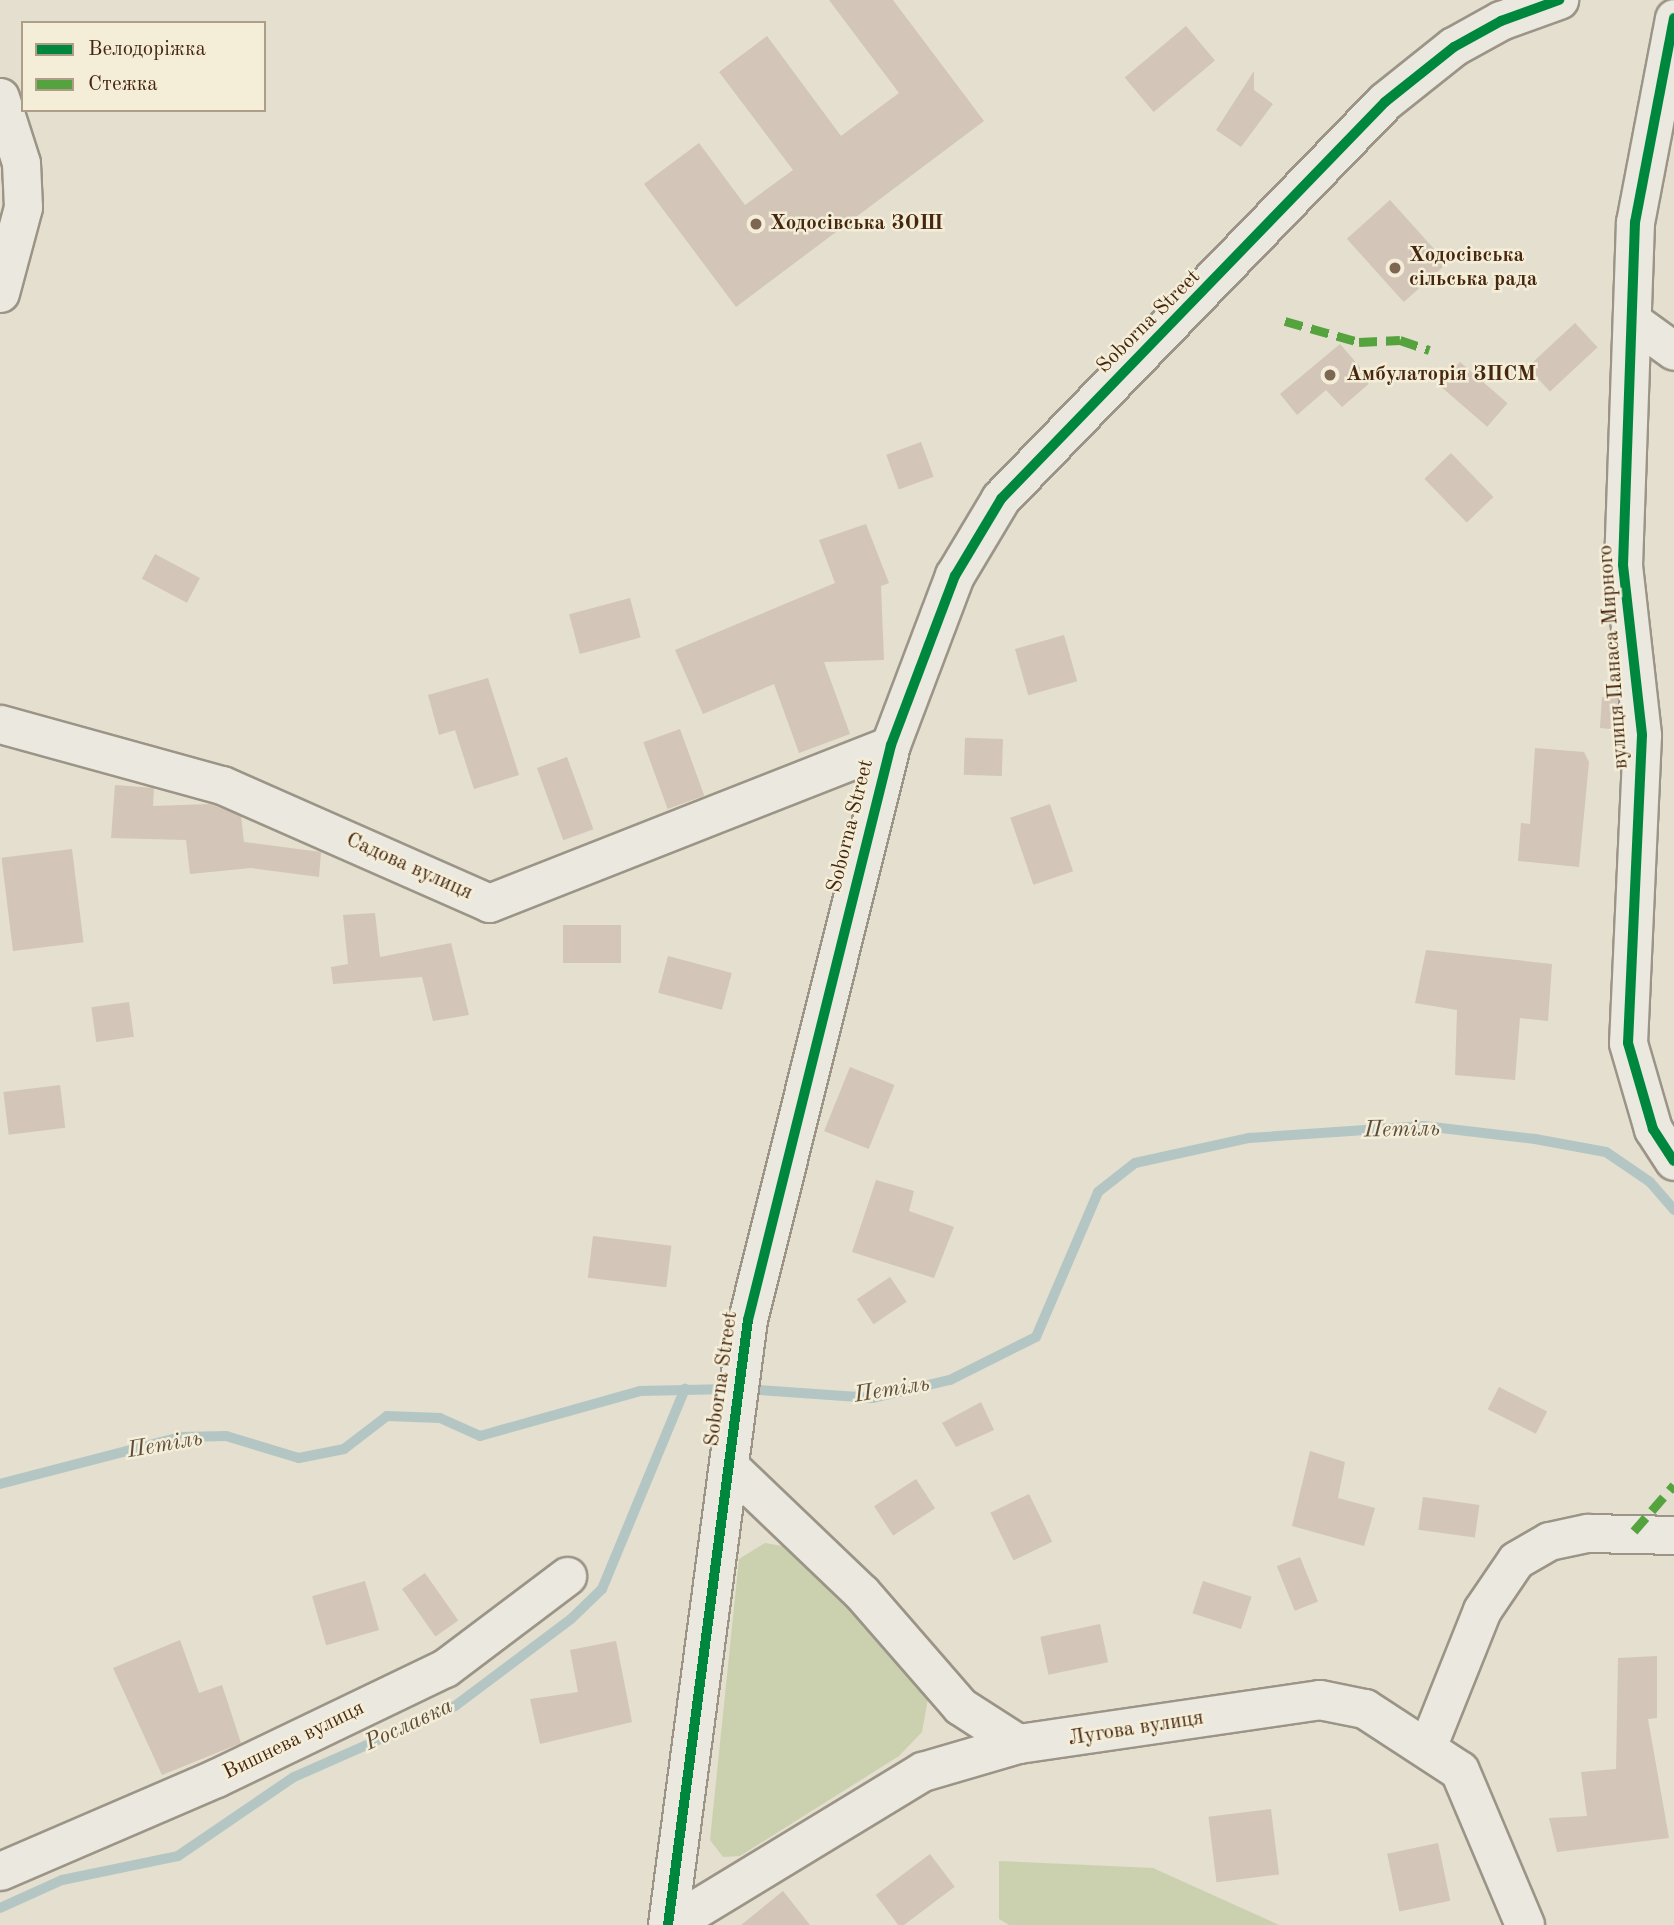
<!DOCTYPE html>
<html>
<head>
<meta charset="utf-8">
<style>
	body { margin:0 }
	#map { position:relative; width:1674px; height:1925px; overflow:hidden; background:#e4dfce; font-family:"Old Standard TT",serif }
	div>[style] { position:absolute }
	.green>* { inset:0; background:#cbd1af }
	.stream>* { height:10px; margin:-5px; padding:0 5px; transform-origin:5px; border-radius:5px; background:#b4c6c4 }
	.building>* { inset:0; background:#d3c5b8; transform-origin:0 0 }
	.roads { filter:drop-shadow(2px 0 #9b9487) drop-shadow(-2px 0 #9b9487) drop-shadow(0 2px #9b9487) drop-shadow(0 -2px #9b9487) }
	.minor>* { height:37px; margin:-18.5px; padding:0 18.5px; transform-origin:18.5px; border-radius:18.5px; background:#eae8df }
	.tertiary>* { height:38px; margin:-19px; padding:0 19px; transform-origin:19px; border-radius:19px; background:#eae8df }
	.quiet>* { height:9px; margin-top:-4.5px; transform-origin:0; background:repeating-linear-gradient(90deg,#55a33f 0 18px,transparent 0 27px) }
	.cycleway>* { height:10px; margin:-5px; padding:0 5px; transform-origin:5px; border-radius:5px; background:#00873e }
	.dots>* { width:19px; height:19px; translate:-50% -50%; box-sizing:border-box; border:4px solid #f4eed9; border-radius:50% }
	span { translate:-50% -50%; white-space:nowrap; text-align:center; line-height:1.15; -webkit-text-stroke:5px #f4eed9; paint-order:stroke }
	.poi-label { font-size:21px; color:#46260f; font-weight:700 }
	.left { translate:0 -50%; text-align:left }
	.street-label { font-size:21px; color:#46260f }
	.water-label { font-size:23px; color:#5c4c3b; font-style:italic }
	.legend { position:absolute; left:21px; top:21px; width:245px; height:91px; box-sizing:border-box; background:#f4eed9; border:2px solid #ae9e88; margin:0; padding:9px 12px; list-style:none; font-size:21px; color:#46260f }
	.legend li { display:flex; align-items:center; gap:14px; height:35px }
	.legend b { width:35px; border:2px solid #ae9e88 }
</style>
</head>
<body>
<div id="map">
	<div class="green">
		<i style="clip-path:polygon(765px 1543px,788px 1547px,929px 1693px,922px 1732px,899px 1756px,740px 1856px,723px 1857px,710px 1840px,739px 1559px)"></i>
		<i style="clip-path:polygon(999px 1861px,1153px 1868px,1279px 1925px,1009px 1925px,999px 1919px)"></i>
	</div>
	<div class="stream">
		<i style="left:745px;top:1389px;width:128px;rotate:4deg"></i>
		<i style="left:873px;top:1398px;width:79px;rotate:-13.2deg"></i>
		<i style="left:950px;top:1380px;width:96px;rotate:-26.6deg"></i>
		<i style="left:1036px;top:1337px;width:158px;rotate:-66.8deg"></i>
		<i style="left:1098px;top:1192px;width:47px;rotate:-38.1deg"></i>
		<i style="left:1135px;top:1163px;width:117px;rotate:-12.4deg"></i>
		<i style="left:1249px;top:1138px;width:175px;rotate:-3.9deg"></i>
		<i style="left:1424px;top:1126px;width:112px;rotate:6.7deg"></i>
		<i style="left:1535px;top:1139px;width:72px;rotate:10.4deg"></i>
		<i style="left:1606px;top:1152px;width:53px;rotate:34.3deg"></i>
		<i style="left:1650px;top:1182px;width:37px;rotate:49deg"></i>
		<i style="left:0;top:1484px;width:187px;rotate:-14.6deg"></i>
		<i style="left:181px;top:1437px;width:45px;rotate:-1.3deg"></i>
		<i style="left:226px;top:1436px;width:76px;rotate:16.8deg"></i>
		<i style="left:299px;top:1458px;width:46px;rotate:-11.3deg"></i>
		<i style="left:344px;top:1449px;width:54px;rotate:-37.5deg"></i>
		<i style="left:387px;top:1416px;width:53px;rotate:2.2deg"></i>
		<i style="left:440px;top:1418px;width:44px;rotate:24.2deg"></i>
		<i style="left:480px;top:1436px;width:166px;rotate:-15.7deg"></i>
		<i style="left:640px;top:1391px;width:90px;rotate:-1.3deg"></i>
		<i style="left:0;top:1908px;width:68px;rotate:-24.3deg"></i>
		<i style="left:62px;top:1880px;width:118px;rotate:-11.7deg"></i>
		<i style="left:178px;top:1856px;width:140px;rotate:-34.3deg"></i>
		<i style="left:294px;top:1777px;width:176px;rotate:-23.8deg"></i>
		<i style="left:455px;top:1706px;width:145px;rotate:-36.9deg"></i>
		<i style="left:571px;top:1619px;width:43px;rotate:-44.1deg"></i>
		<i style="left:602px;top:1589px;width:217px;rotate:-67.5deg"></i>
	</div>
	<div class="building">
		<i style="clip-path:polygon(829px 0,893px 0,984px 121px,736px 307px,644px 184px,699px 143px,745px 205px,793px 170px,719px 72px,767px 36px,841px 136px,899px 93px)"></i>
		<i style="left:1186px;top:26px;width:45px;height:80px;rotate:50deg"></i>
		<i style="clip-path:polygon(1254px 71px,1254px 90px,1273px 104px,1241px 147px,1216px 130px)"></i>
		<i style="left:1390px;top:200px;width:85px;height:58px;rotate:48deg"></i>
		<i style="left:1575px;top:323px;width:33px;height:65px;rotate:47deg"></i>
		<i style="clip-path:polygon(1340px 344px,1372px 381px,1342px 407px,1326px 390px,1297px 415px,1280px 394px)"></i>
		<i style="left:1460px;top:362px;width:63px;height:31px;rotate:41deg"></i>
		<i style="left:921px;top:442px;width:37px;height:37px;rotate:70deg"></i>
		<i style="left:1451px;top:453px;width:61px;height:37px;rotate:46deg"></i>
		<i style="clip-path:polygon(866px 524px,889px 583px,881px 586px,884px 660px,824px 662px,850px 734px,799px 753px,774px 684px,703px 714px,675px 650px,835px 583px,819px 540px)"></i>
		<i style="left:155px;top:554px;width:51px;height:28px;rotate:28deg"></i>
		<i style="left:630px;top:598px;width:41px;height:63px;rotate:75deg"></i>
		<i style="left:1064px;top:635px;width:48px;height:51px;rotate:74deg"></i>
		<i style="clip-path:polygon(488px 678px,519px 775px,474px 789px,455px 730px,439px 735px,428px 695px)"></i>
		<i style="clip-path:polygon(1602px 697px,1617px 698px,1620px 730px,1600px 728px)"></i>
		<i style="left:680px;top:729px;width:71px;height:39px;rotate:70deg"></i>
		<i style="left:1003px;top:739px;width:37px;height:38px;rotate:92deg"></i>
		<i style="clip-path:polygon(1535px 748px,1584px 752px,1589px 762px,1579px 867px,1518px 861px,1521px 823px,1530px 824px)"></i>
		<i style="left:567px;top:757px;width:77px;height:32px;rotate:70deg"></i>
		<i style="clip-path:polygon(115px 785px,154px 788px,153px 806px,210px 804px,241px 816px,244px 842px,321px 852px,319px 877px,251px 868px,190px 874px,186px 840px,111px 838px)"></i>
		<i style="left:1050px;top:804px;width:71px;height:42px;rotate:71deg"></i>
		<i style="left:72px;top:849px;width:94px;height:71px;rotate:83deg"></i>
		<i style="clip-path:polygon(375px 913px,380px 957px,451px 943px,469px 1015px,433px 1021px,422px 977px,333px 984px,331px 967px,348px 964px,343px 915px)"></i>
		<i style="left:563px;top:925px;width:58px;height:38px"></i>
		<i style="clip-path:polygon(1426px 950px,1552px 964px,1548px 1021px,1520px 1018px,1515px 1080px,1455px 1075px,1457px 1010px,1415px 1003px)"></i>
		<i style="left:668px;top:956px;width:66px;height:38px;rotate:15deg"></i>
		<i style="left:129px;top:1002px;width:35px;height:38px;rotate:82deg"></i>
		<i style="left:850px;top:1067px;width:48px;height:69px;rotate:22deg"></i>
		<i style="left:60px;top:1085px;width:43px;height:57px;rotate:83deg"></i>
		<i style="clip-path:polygon(876px 1180px,914px 1191px,909px 1211px,954px 1227px,934px 1278px,852px 1252px)"></i>
		<i style="left:593px;top:1236px;width:79px;height:42px;rotate:7deg"></i>
		<i style="left:890px;top:1277px;width:30px;height:40px;rotate:56deg"></i>
		<i style="left:1499px;top:1387px;width:54px;height:25px;rotate:27deg"></i>
		<i style="clip-path:polygon(981px 1402px,994px 1430px,956px 1447px,942px 1423px)"></i>
		<i style="clip-path:polygon(1310px 1451px,1345px 1462px,1338px 1498px,1375px 1508px,1364px 1546px,1292px 1526px)"></i>
		<i style="left:916px;top:1479px;width:35px;height:50px;rotate:57deg"></i>
		<i style="left:1029px;top:1494px;width:53px;height:43px;rotate:64deg"></i>
		<i style="left:1423px;top:1497px;width:57px;height:33px;rotate:8deg"></i>
		<i style="left:1300px;top:1557px;width:48px;height:25px;rotate:68deg"></i>
		<i style="left:425px;top:1573px;width:58px;height:28px;rotate:55deg"></i>
		<i style="left:365px;top:1581px;width:51px;height:55px;rotate:74deg"></i>
		<i style="left:1203px;top:1581px;width:51px;height:34px;rotate:18deg"></i>
		<i style="left:1100px;top:1624px;width:39px;height:61px;rotate:78deg"></i>
		<i style="clip-path:polygon(180px 1640px,199px 1693px,222px 1685px,241px 1743px,162px 1775px,113px 1668px)"></i>
		<i style="clip-path:polygon(616px 1641px,632px 1722px,540px 1744px,530px 1699px,578px 1692px,570px 1650px)"></i>
		<i style="clip-path:polygon(1657px 1656px,1657px 1718px,1648px 1719px,1669px 1838px,1557px 1852px,1549px 1818px,1587px 1816px,1581px 1772px,1616px 1769px,1618px 1658px)"></i>
		<i style="left:1271px;top:1809px;width:66px;height:63px;rotate:83deg"></i>
		<i style="left:1438px;top:1843px;width:59px;height:52px;rotate:78deg"></i>
		<i style="left:930px;top:1854px;width:41px;height:68px;rotate:53deg"></i>
		<i style="clip-path:polygon(783px 1891px,810px 1925px,741px 1925px)"></i>
	</div>
	<div class="roads">
		<div class="minor">
			<i style="left:1674px;top:18px;width:208px;rotate:100.8deg"></i>
			<i style="left:1635px;top:222px;width:343px;rotate:92deg"></i>
			<i style="left:1623px;top:565px;width:171px;rotate:83.6deg"></i>
			<i style="left:1642px;top:735px;width:308px;rotate:92.6deg"></i>
			<i style="left:1628px;top:1043px;width:90px;rotate:73.8deg"></i>
			<i style="left:1653px;top:1129px;width:38px;rotate:57deg"></i>
			<i style="left:0;top:97px;width:69px;rotate:72.3deg"></i>
			<i style="left:21px;top:163px;width:44px;rotate:87.4deg"></i>
			<i style="left:23px;top:207px;width:89px;rotate:105deg"></i>
			<i style="left:1634px;top:322px;width:49px;rotate:35.9deg"></i>
			<i style="left:0;top:724px;width:230px;rotate:15.4deg"></i>
			<i style="left:222px;top:785px;width:292px;rotate:23.8deg"></i>
			<i style="left:489px;top:903px;width:432px;rotate:-21.5deg"></i>
			<i style="left:730px;top:1467px;width:181px;rotate:43.7deg"></i>
			<i style="left:861px;top:1592px;width:151px;rotate:49deg"></i>
			<i style="left:960px;top:1706px;width:70px;rotate:32.8deg"></i>
			<i style="left:1428px;top:1745px;width:145px;rotate:-68.2deg"></i>
			<i style="left:1482px;top:1610px;width:60px;rotate:-55.8deg"></i>
			<i style="left:1516px;top:1560px;width:38px;rotate:-30deg"></i>
			<i style="left:1549px;top:1541px;width:40px;rotate:-12deg"></i>
			<i style="left:1588px;top:1533px;width:86px;rotate:1.3deg"></i>
			<i style="left:0;top:1871px;width:235px;rotate:-23.3deg"></i>
			<i style="left:216px;top:1778px;width:254px;rotate:-25.7deg"></i>
			<i style="left:445px;top:1668px;width:153px;rotate:-37deg"></i>
		</div>
		<div class="tertiary">
			<i style="left:668px;top:1925px;width:610px;rotate:-82.47deg"></i>
			<i style="left:748px;top:1320px;width:593px;rotate:-76.03deg"></i>
			<i style="left:891px;top:745px;width:181px;rotate:-69.3deg"></i>
			<i style="left:955px;top:576px;width:90px;rotate:-59.1deg"></i>
			<i style="left:1001px;top:499px;width:552px;rotate:-45.95deg"></i>
			<i style="left:1385px;top:102px;width:88px;rotate:-38.6deg"></i>
			<i style="left:1454px;top:47px;width:54px;rotate:-29deg"></i>
			<i style="left:1501px;top:21px;width:62px;rotate:-19.9deg"></i>
			<i style="left:671px;top:1925px;width:295px;rotate:-31.3deg"></i>
			<i style="left:923px;top:1772px;width:100px;rotate:-16.3deg"></i>
			<i style="left:1019px;top:1744px;width:304px;rotate:-8.3deg"></i>
			<i style="left:1320px;top:1700px;width:46px;rotate:11.3deg"></i>
			<i style="left:1365px;top:1709px;width:113px;rotate:33.1deg"></i>
			<i style="left:1460px;top:1771px;width:167px;rotate:67.1deg"></i>
		</div>
	</div>
	<div class="quiet">
		<i style="left:1285px;top:321px;width:77px;rotate:15.8deg"></i>
		<i style="left:1359px;top:342px;width:41px;rotate:-2.8deg"></i>
		<i style="left:1400px;top:340px;width:31px;rotate:19deg"></i>
		<i style="left:1634px;top:1531px;width:61px;rotate:-49deg"></i>
	</div>
	<div class="cycleway">
		<i style="left:1674px;top:18px;width:208px;rotate:100.8deg"></i>
		<i style="left:1635px;top:222px;width:343px;rotate:92deg"></i>
		<i style="left:1623px;top:565px;width:171px;rotate:83.6deg"></i>
		<i style="left:1642px;top:735px;width:308px;rotate:92.6deg"></i>
		<i style="left:1628px;top:1043px;width:90px;rotate:73.8deg"></i>
		<i style="left:1653px;top:1129px;width:38px;rotate:57deg"></i>
		<i style="left:668px;top:1925px;width:610px;rotate:-82.47deg"></i>
		<i style="left:748px;top:1320px;width:593px;rotate:-76.03deg"></i>
		<i style="left:891px;top:745px;width:181px;rotate:-69.3deg"></i>
		<i style="left:955px;top:576px;width:90px;rotate:-59.1deg"></i>
		<i style="left:1001px;top:499px;width:552px;rotate:-45.95deg"></i>
		<i style="left:1385px;top:102px;width:88px;rotate:-38.6deg"></i>
		<i style="left:1454px;top:47px;width:54px;rotate:-29deg"></i>
		<i style="left:1501px;top:21px;width:62px;rotate:-19.9deg"></i>
	</div>
	<div class="dots">
		<i style="left:756px;top:224px;background:#7d6752"></i>
		<i style="left:1395px;top:268px;background:#7d6752"></i>
		<i style="left:1330px;top:375px;background:#7d6752"></i>
	</div>
	<div class="poi-label">
		<span class="left" style="left:770px;top:224px">Ходосівська ЗОШ</span>
		<span class="left" style="left:1409px;top:268px">Ходосівська<br>сільська рада</span>
		<span class="left" style="left:1346px;top:375px">Амбулаторія ЗПСМ</span>
	</div>
	<div class="street-label">
		<span style="left:1149px;top:322px;rotate:-45deg">Soborna Street</span>
		<span style="left:1614px;top:657px;rotate:-94deg">вулиця Панаса Мирного</span>
		<span style="left:851px;top:826px;rotate:-76deg">Soborna Street</span>
		<span style="left:409px;top:867px;rotate:24deg">Садова вулиця</span>
		<span style="left:722px;top:1379px;rotate:-82deg">Soborna Street</span>
		<span style="left:1136px;top:1729px;rotate:-9deg">Лугова вулиця</span>
		<span style="left:294px;top:1741px;rotate:-26deg">Вишнева вулиця</span>
	</div>
	<div class="water-label">
		<span style="left:1402px;top:1130px;rotate:-1deg">Петіль</span>
		<span style="left:892px;top:1390px;rotate:-9deg">Петіль</span>
		<span style="left:165px;top:1445px;rotate:-10deg">Петіль</span>
		<span style="left:409px;top:1725px;rotate:-25deg">Рославка</span>
	</div>
	<ul class="legend">
	<li><b style="height:9px;background:#00873e"></b>Велодоріжка</li>
	<li><b style="height:9px;background:#55a33f"></b>Стежка</li>
	</ul>
</div>
</body>
</html>
